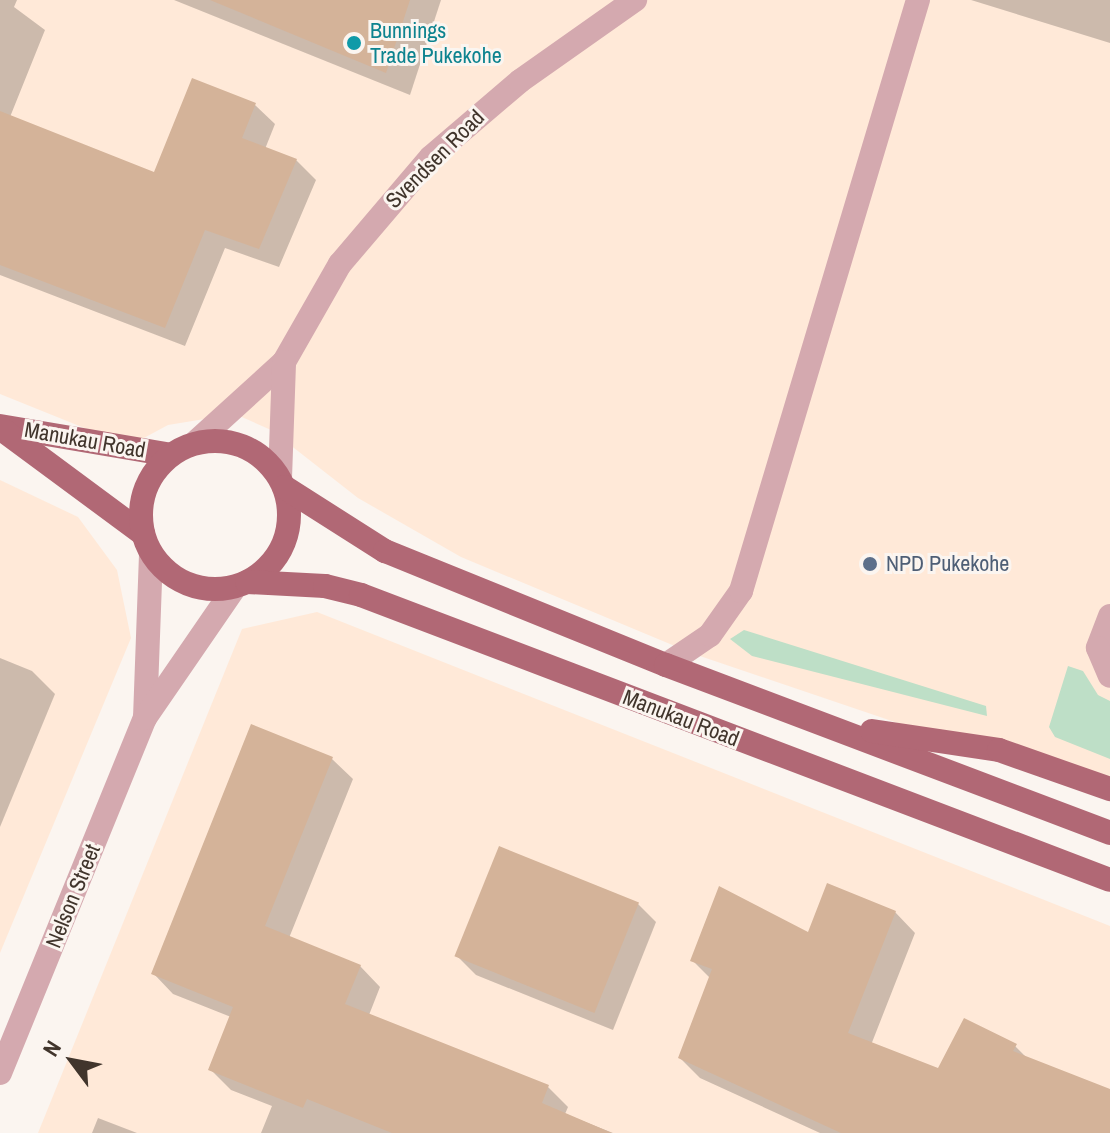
<!DOCTYPE html>
<html>
<head>
<meta charset="utf-8">
<style>
	body { margin:0 }
	#map { position:relative; width:1110px; height:1133px; overflow:hidden; background:#fbf5f0; font-family:"Archivo Narrow",sans-serif }
	div>[style] { position:absolute }
	.built>* { inset:0; background:#ffe9d8 }
	.green>* { inset:0; background:#bedfc7 }
	.shadow>* { inset:0; background:#0003 }
	.building>* { inset:0; background:#d4b399; transform-origin:0 0 }
	.minor>* { height:24px; margin:-12px; padding:0 12px; transform-origin:12px; border-radius:12px; background:#d4a9af }
	.major>* { height:24px; margin:-12px; padding:0 12px; transform-origin:12px; border-radius:12px; background:#b16875 }
	.major>.ring { margin:-12px; padding:0; box-sizing:content-box; background:none; border:24px solid #b16875; border-radius:50% }
	.dots>* { width:22px; height:22px; translate:-50% -50%; box-sizing:border-box; border:4px solid #fbf5f0; border-radius:50% }
	span { translate:-50% -50%; white-space:nowrap; text-align:center; line-height:1.15; -webkit-text-stroke:6px #fbf5f0; paint-order:stroke }
	.culture-label { font-size:22px; color:#0d838f }
	.left { translate:0 -50%; text-align:left }
	.street-label { font-size:22px; color:#41352c }
	.service-label { font-size:22px; color:#4e5e75 }
	.north { position:absolute; left:32px; top:1021px; width:80px; height:80px; -webkit-text-stroke:6px #fbf5f0; paint-order:stroke; rotate:302deg; font-size:22px; font-weight:700; line-height:32px; text-align:center; color:#41352c }
	.north::after { content:''; display:block; margin:auto; width:28px; height:36px; background:#41352c; clip-path:polygon(50% 0,100% 100%,50% 72%,0 100%) }
</style>
</head>
<body>
<div id="map">
	<div class="built">
		<i style="clip-path:polygon(0 0,1110px 0,1110px 795px,694px 654px,461px 557px,358px 498px,271px 430px,235px 414px,168px 425px,129px 446px,0 394px)"></i>
		<i style="clip-path:polygon(0 480px,78px 517px,117px 570px,131px 638px,0 953px)"></i>
		<i style="clip-path:polygon(317px 612px,1110px 926px,1110px 1133px,38px 1133px,242px 629px)"></i>
	</div>
	<div class="green">
		<i style="clip-path:polygon(744px 630px,986px 706px,987px 716px,752px 656px,730px 639px)"></i>
		<i style="clip-path:polygon(1068px 666px,1083px 671px,1098px 695px,1110px 701px,1110px 759px,1055px 737px,1049px 727px)"></i>
	</div>
	<div class="shadow">
		<i style="clip-path:polygon(0 0,17px 0,14px 7px,45px 30px,10px 117px,155px 174px,255px 105px,275px 124px,265px 149px,296px 160px,316px 180px,279px 267px,225px 248px,185px 346px,0 275px)"></i>
		<i style="clip-path:polygon(174px 0,441px 0,410px 95px)"></i>
		<i style="clip-path:polygon(971px 0,1110px 0,1110px 43px)"></i>
		<i style="clip-path:polygon(0 658px,32px 671px,55px 694px,0 827px)"></i>
		<i style="clip-path:polygon(252px 727px,332px 759px,353px 779px,289px 938px,360px 966px,380px 987px,369px 1015px,548px 1087px,568px 1107px,565px 1114px,613px 1133px,261px 1133px,272px 1106px,231px 1090px,210px 1069px,231px 1017px,173px 994px,153px 973px)"></i>
		<i style="clip-path:polygon(637px 903px,656px 922px,613px 1030px,476px 975px,457px 956px)"></i>
		<i style="clip-path:polygon(895px 912px,915px 933px,871px 1045px,939px 1071px,1015px 1046px,1028px 1059px,1110px 1091px,1110px 1133px,820px 1133px,700px 1078px,680px 1058px,711px 979px,692px 960px)"></i>
		<i style="clip-path:polygon(98px 1118px,137px 1133px,92px 1133px)"></i>
	</div>
	<div class="building">
		<i style="clip-path:polygon(210px 0,410px 0,386px 73px)"></i>
		<i style="clip-path:polygon(192px 78px,256px 103px,242px 138px,297px 159px,259px 249px,205px 230px,165px 328px,0 265px,0 111px,154px 172px)"></i>
		<i style="clip-path:polygon(251px 724px,333px 757px,265px 926px,361px 965px,345px 1004px,549px 1085px,542px 1103px,612px 1133px,392px 1133px,307px 1099px,303px 1108px,208px 1070px,233px 1007px,151px 974px)"></i>
		<i style="left:499px;top:846px;width:151px;height:119px;rotate:22deg"></i>
		<i style="clip-path:polygon(827px 883px,896px 911px,848px 1033px,938px 1068px,964px 1018px,1017px 1044px,1013px 1051px,1110px 1089px,1110px 1133px,841px 1133px,678px 1058px,712px 969px,690px 961px,719px 886px,808px 932px)"></i>
	</div>
	<div class="minor">
		<i style="left:196px;top:442px;width:119px;rotate:-42.3deg"></i>
		<i style="left:284px;top:362px;width:113px;rotate:-60.3deg"></i>
		<i style="left:340px;top:264px;width:140px;rotate:-49.6deg"></i>
		<i style="left:431px;top:157px;width:117px;rotate:-40.5deg"></i>
		<i style="left:520px;top:81px;width:141px;rotate:-35.2deg"></i>
		<i style="left:280px;top:478px;width:116px;rotate:-88deg"></i>
		<i style="left:1110px;top:616px;width:34px;rotate:111deg"></i>
		<i style="left:1098px;top:648px;width:30px;rotate:67deg"></i>
		<i style="left:666px;top:665px;width:53px;rotate:-34.3deg"></i>
		<i style="left:710px;top:635px;width:54px;rotate:-54.8deg"></i>
		<i style="left:741px;top:591px;width:617px;rotate:-73.33deg"></i>
		<i style="left:145px;top:718px;width:164px;rotate:-87.9deg"></i>
		<i style="left:0;top:1073px;width:383px;rotate:-67.8deg"></i>
		<i style="left:145px;top:718px;width:159px;rotate:-55.5deg"></i>
	</div>
	<div class="major">
		<i style="left:0;top:426px;width:173px;rotate:9.6deg"></i>
		<i style="left:0;top:428px;width:178px;rotate:36.5deg"></i>
		<i class="ring" style="left:141px;top:441px;width:124px;height:124px"></i>
		<i style="left:284px;top:487px;width:120px;rotate:32.4deg"></i>
		<i style="left:385px;top:551px;width:303px;rotate:22.1deg"></i>
		<i style="left:666px;top:665px;width:475px;rotate:20.7deg"></i>
		<i style="left:247px;top:582px;width:78px;rotate:2.9deg"></i>
		<i style="left:325px;top:586px;width:37px;rotate:14deg"></i>
		<i style="left:361px;top:595px;width:801px;rotate:20.83deg"></i>
		<i style="left:872px;top:731px;width:128px;rotate:8.5deg"></i>
		<i style="left:999px;top:750px;width:118px;rotate:19.4deg"></i>
	</div>
	<div class="dots">
		<i style="left:354px;top:43px;background:#0f9aa8"></i>
		<i style="left:870px;top:564px;background:#5c6f8a"></i>
	</div>
	<div class="culture-label">
		<span class="left" style="left:370px;top:43px">Bunnings<br>Trade Pukekohe</span>
	</div>
	<div class="street-label">
		<span style="left:435px;top:159px;rotate:-45deg">Svendsen Road</span>
		<span style="left:85px;top:440px;rotate:10deg">Manukau Road</span>
		<span style="left:681px;top:718px;rotate:21deg">Manukau Road</span>
		<span style="left:73px;top:896px;rotate:-68deg">Nelson Street</span>
	</div>
	<div class="service-label">
		<span class="left" style="left:886px;top:564px">NPD Pukekohe</span>
	</div>
	<div class="north">N</div>
</div>
</body>
</html>
